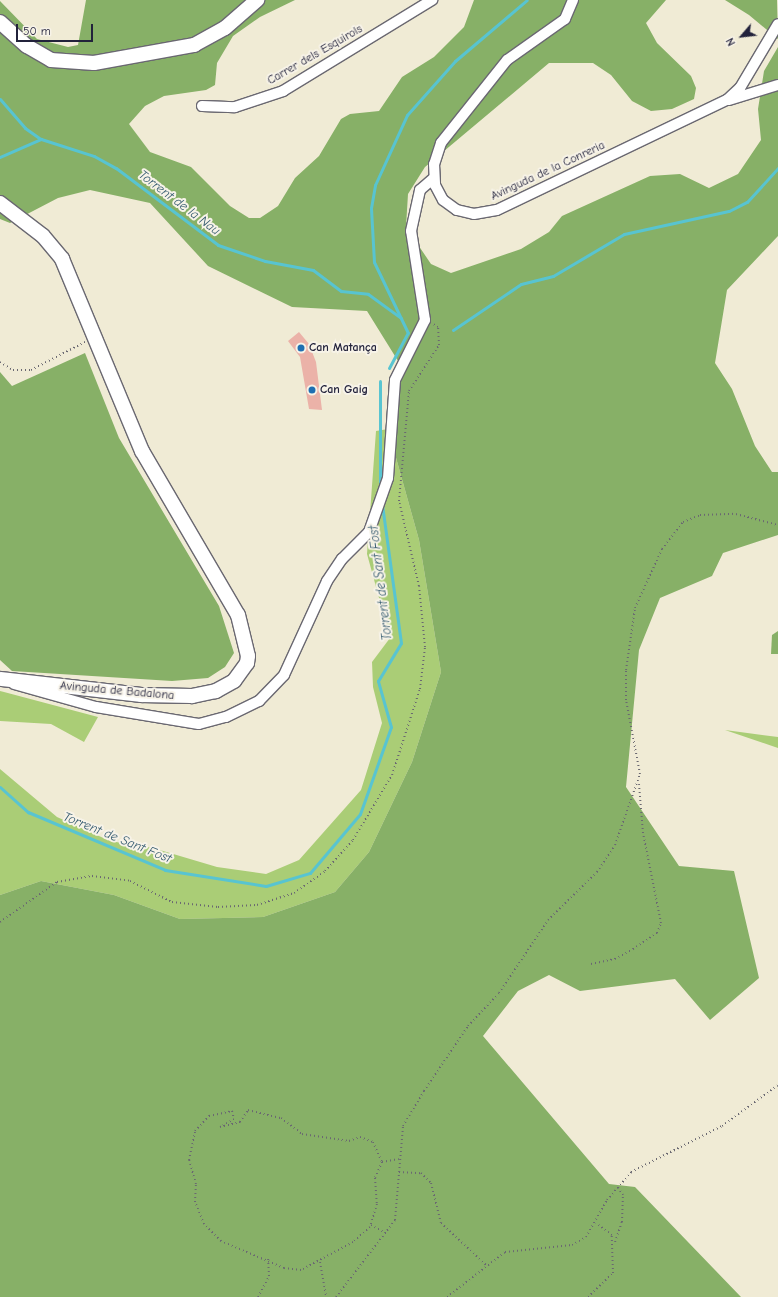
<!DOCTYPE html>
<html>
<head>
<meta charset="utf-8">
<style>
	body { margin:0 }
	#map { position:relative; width:778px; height:1297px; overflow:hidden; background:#f0ebd5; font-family:"Comic Neue",sans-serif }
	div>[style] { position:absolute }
	.green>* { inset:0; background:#aacd76 }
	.forest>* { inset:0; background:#87b067 }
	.stream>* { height:3px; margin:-1.5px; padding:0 1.5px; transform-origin:1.5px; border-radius:1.5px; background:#58c4d1 }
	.building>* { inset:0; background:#ebb2a8 }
	.path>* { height:2px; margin-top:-1px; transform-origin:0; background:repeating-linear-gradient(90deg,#6a6871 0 1px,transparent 0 4px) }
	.roads { filter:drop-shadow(1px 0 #6a6871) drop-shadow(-1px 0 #6a6871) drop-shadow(0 1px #6a6871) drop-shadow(0 -1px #6a6871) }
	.street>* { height:10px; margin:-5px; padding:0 5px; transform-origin:5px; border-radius:5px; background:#fff }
	.secondary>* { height:14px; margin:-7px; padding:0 7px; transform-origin:7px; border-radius:7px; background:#fff }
	.dots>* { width:11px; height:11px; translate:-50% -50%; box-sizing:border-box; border:2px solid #f7f3e8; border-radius:50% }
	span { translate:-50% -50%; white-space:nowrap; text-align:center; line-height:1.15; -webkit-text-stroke:4px #f7f3e8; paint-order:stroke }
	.street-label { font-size:12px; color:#22223b }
	.poi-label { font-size:12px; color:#22223b; font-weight:700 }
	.left { translate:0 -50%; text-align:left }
	.water-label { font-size:13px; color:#355b70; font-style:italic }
	.north { position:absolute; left:722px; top:16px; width:40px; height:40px; -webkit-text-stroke:3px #f7f3e8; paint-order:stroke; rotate:242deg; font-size:11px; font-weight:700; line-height:16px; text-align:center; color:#22223b }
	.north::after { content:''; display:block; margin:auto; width:14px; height:18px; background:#22223b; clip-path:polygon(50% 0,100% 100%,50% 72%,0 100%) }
	.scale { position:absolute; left:16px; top:24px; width:77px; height:18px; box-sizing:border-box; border:2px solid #22223b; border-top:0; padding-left:5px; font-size:12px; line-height:14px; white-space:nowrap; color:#22223b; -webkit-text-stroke:3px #f7f3e8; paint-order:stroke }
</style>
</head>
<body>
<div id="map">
	<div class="green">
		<i style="clip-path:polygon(388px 429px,419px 540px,441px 672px,412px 762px,369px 852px,335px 892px,263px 917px,180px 919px,114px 895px,41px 881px,0 895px,0 769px,57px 817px,110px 841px,153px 848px,217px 867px,266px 874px,299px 860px,361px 790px,382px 723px,373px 687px,372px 662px,390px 638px,367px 554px,376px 431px)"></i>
		<i style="clip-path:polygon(0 691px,4px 692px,98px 717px,84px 742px,51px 724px,0 721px)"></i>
		<i style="clip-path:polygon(725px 730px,778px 737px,778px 748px)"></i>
	</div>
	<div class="forest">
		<i style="clip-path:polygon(86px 0,295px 0,260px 17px,233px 36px,217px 63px,215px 85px,206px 90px,164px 96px,145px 106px,129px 124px,150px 152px,191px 167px,230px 206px,249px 218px,260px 218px,278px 206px,295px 178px,319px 156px,341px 119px,350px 114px,379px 111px,402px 77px,434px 57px,464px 27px,474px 0,666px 0,646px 23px,657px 43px,691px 76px,696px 88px,694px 99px,672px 109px,651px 111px,632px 101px,611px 75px,593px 63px,549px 63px,425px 167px,408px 194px,406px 227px,431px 264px,451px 273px,521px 249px,549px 232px,562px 216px,650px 176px,680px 174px,709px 188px,738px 174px,761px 140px,758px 109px,764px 71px,778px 47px,778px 236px,727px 290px,715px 363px,732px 389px,755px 446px,772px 472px,778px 472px,778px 535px,723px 553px,712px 576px,660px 598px,639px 650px,626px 787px,679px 866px,734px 871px,759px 978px,710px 1020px,675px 979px,580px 991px,549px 975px,518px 991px,483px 1036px,609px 1184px,635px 1187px,741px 1297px,0 1297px,0 895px,41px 881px,114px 895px,180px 919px,263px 917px,335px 892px,369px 852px,412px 762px,441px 672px,419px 540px,388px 429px,403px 369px,367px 311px,292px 307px,208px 266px,150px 203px,90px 190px,58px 198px,10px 223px,0 219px,0 1px,37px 39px,68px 47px,78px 45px)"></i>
		<i style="clip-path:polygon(725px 0,777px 0,778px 39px,749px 15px)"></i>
		<i style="clip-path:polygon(85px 353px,119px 438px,219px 606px,234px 653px,225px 667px,208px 678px,172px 681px,12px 671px,0 660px,0 372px,12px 386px)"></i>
		<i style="clip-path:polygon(778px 631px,778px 654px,771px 654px,772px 635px)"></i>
	</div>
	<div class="stream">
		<i style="left:0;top:99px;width:38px;rotate:49deg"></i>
		<i style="left:25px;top:128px;width:19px;rotate:35deg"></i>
		<i style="left:41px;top:139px;width:56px;rotate:17.8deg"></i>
		<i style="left:94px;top:156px;width:25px;rotate:29deg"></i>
		<i style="left:116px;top:168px;width:128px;rotate:37deg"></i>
		<i style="left:218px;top:245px;width:50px;rotate:18.8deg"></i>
		<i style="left:265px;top:261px;width:49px;rotate:10.6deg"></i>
		<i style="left:313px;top:270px;width:35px;rotate:37deg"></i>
		<i style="left:341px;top:291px;width:27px;rotate:6deg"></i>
		<i style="left:368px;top:294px;width:41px;rotate:36deg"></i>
		<i style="left:0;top:157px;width:45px;rotate:-23.7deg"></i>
		<i style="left:453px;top:330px;width:82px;rotate:-34.1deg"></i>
		<i style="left:521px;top:284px;width:33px;rotate:-14deg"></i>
		<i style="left:553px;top:276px;width:82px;rotate:-30.6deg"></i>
		<i style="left:624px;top:234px;width:107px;rotate:-12.4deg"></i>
		<i style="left:729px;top:211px;width:20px;rotate:-27deg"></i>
		<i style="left:747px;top:202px;width:46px;rotate:-47.6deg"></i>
		<i style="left:389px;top:368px;width:40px;rotate:-62deg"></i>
		<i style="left:408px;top:333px;width:79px;rotate:-115.6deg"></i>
		<i style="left:374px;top:262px;width:54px;rotate:-93.2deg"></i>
		<i style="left:371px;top:208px;width:23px;rotate:-80deg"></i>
		<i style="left:375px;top:185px;width:77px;rotate:-65.4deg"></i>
		<i style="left:407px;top:115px;width:72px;rotate:-48.4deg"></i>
		<i style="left:455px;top:61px;width:94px;rotate:-40.3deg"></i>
		<i style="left:380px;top:491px;width:110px;rotate:-90deg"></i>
		<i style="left:0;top:787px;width:38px;rotate:42deg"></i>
		<i style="left:28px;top:812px;width:149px;rotate:22.9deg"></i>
		<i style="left:165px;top:870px;width:102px;rotate:9deg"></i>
		<i style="left:266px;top:886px;width:46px;rotate:-16.5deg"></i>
		<i style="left:310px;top:873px;width:77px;rotate:-49.7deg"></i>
		<i style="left:360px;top:814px;width:92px;rotate:-70.4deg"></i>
		<i style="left:391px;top:727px;width:48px;rotate:-105.8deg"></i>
		<i style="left:378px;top:681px;width:44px;rotate:-58.8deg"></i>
		<i style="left:401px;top:643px;width:140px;rotate:-97.8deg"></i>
	</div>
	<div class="building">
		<i style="clip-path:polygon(299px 332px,309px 344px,316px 362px,322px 410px,309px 409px,300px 357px,288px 341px)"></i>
	</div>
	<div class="path">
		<i style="left:0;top:362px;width:15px;rotate:32deg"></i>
		<i style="left:13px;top:370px;width:18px"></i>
		<i style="left:31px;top:370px;width:61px;rotate:-27.4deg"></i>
		<i style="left:0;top:922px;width:70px;rotate:-35.1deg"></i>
		<i style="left:57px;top:882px;width:36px;rotate:-10deg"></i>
		<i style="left:92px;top:876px;width:38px;rotate:7deg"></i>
		<i style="left:130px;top:881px;width:47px;rotate:26.6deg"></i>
		<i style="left:172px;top:902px;width:46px;rotate:6.2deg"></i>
		<i style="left:218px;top:907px;width:39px;rotate:-3deg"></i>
		<i style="left:257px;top:905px;width:39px;rotate:-18deg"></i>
		<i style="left:294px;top:893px;width:38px;rotate:-35deg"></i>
		<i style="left:325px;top:871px;width:42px;rotate:-47.9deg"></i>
		<i style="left:353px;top:840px;width:76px;rotate:-59deg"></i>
		<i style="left:392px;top:775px;width:90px;rotate:-72deg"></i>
		<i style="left:420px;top:689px;width:42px;rotate:-83.2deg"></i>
		<i style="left:425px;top:647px;width:61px;rotate:-95.6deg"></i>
		<i style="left:419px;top:586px;width:87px;rotate:-103.2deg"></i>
		<i style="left:399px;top:501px;width:110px;rotate:-84.8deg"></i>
		<i style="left:409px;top:391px;width:55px;rotate:-56.9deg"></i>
		<i style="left:439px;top:345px;width:18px;rotate:-93deg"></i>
		<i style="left:438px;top:327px;width:6px;rotate:-149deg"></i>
		<i style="left:591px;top:964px;width:25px;rotate:-12deg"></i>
		<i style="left:615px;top:959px;width:21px;rotate:-29deg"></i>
		<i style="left:633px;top:949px;width:29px;rotate:-34deg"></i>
		<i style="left:657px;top:933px;width:11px;rotate:-68deg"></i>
		<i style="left:661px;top:923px;width:92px;rotate:-101.3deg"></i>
		<i style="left:643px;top:833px;width:49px;rotate:-94.7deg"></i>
		<i style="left:248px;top:1110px;width:34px;rotate:14deg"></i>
		<i style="left:281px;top:1118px;width:26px;rotate:37deg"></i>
		<i style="left:302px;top:1134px;width:48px;rotate:8.5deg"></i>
		<i style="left:349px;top:1141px;width:12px;rotate:-20deg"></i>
		<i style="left:360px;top:1137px;width:14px;rotate:21deg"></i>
		<i style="left:373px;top:1142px;width:22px;rotate:66deg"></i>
		<i style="left:382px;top:1162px;width:17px;rotate:114deg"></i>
		<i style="left:375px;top:1178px;width:26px;rotate:86deg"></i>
		<i style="left:377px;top:1204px;width:24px;rotate:107deg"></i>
		<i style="left:370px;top:1227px;width:23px;rotate:139deg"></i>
		<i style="left:353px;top:1242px;width:59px;rotate:151.7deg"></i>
		<i style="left:301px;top:1270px;width:17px;rotate:-173deg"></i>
		<i style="left:284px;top:1268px;width:69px;rotate:-156.8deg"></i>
		<i style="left:221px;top:1241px;width:24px;rotate:-135deg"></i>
		<i style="left:204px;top:1224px;width:24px;rotate:-112deg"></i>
		<i style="left:195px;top:1202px;width:18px;rotate:-87deg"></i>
		<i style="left:196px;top:1184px;width:25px;rotate:-106deg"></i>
		<i style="left:189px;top:1160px;width:30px;rotate:-78deg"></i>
		<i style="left:195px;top:1131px;width:21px;rotate:-47deg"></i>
		<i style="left:209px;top:1116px;width:24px;rotate:-12deg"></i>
		<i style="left:232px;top:1111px;width:8px;rotate:76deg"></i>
		<i style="left:234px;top:1119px;width:16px;rotate:150deg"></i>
		<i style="left:220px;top:1127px;width:21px;rotate:-14deg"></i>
		<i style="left:240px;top:1122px;width:14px;rotate:-56deg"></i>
		<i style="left:382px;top:1162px;width:17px;rotate:-10deg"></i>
		<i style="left:399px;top:1172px;width:22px;rotate:3deg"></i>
		<i style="left:421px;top:1173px;width:14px;rotate:45deg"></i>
		<i style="left:431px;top:1183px;width:41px;rotate:76deg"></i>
		<i style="left:441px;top:1223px;width:62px;rotate:43deg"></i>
		<i style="left:371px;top:1225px;width:18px;rotate:29deg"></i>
		<i style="left:615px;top:1242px;width:21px;rotate:-71deg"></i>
		<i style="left:622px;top:1222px;width:27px;rotate:-88deg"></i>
		<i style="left:623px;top:1195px;width:11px;rotate:-124deg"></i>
		<i style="left:320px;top:1262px;width:36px;rotate:80deg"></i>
		<i style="left:258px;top:1297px;width:24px;rotate:-62deg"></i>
		<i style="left:269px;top:1276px;width:17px;rotate:-93deg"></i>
		<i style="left:336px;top:1297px;width:97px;rotate:-52.5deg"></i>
		<i style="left:395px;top:1220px;width:94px;rotate:-85.1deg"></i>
		<i style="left:403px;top:1126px;width:41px;rotate:-59deg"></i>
		<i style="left:424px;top:1091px;width:78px;rotate:-55.9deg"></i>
		<i style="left:468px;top:1026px;width:45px;rotate:-46.8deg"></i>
		<i style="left:499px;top:993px;width:88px;rotate:-56.1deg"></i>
		<i style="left:548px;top:920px;width:69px;rotate:-44.4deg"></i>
		<i style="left:597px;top:872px;width:32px;rotate:-56deg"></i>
		<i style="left:615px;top:845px;width:75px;rotate:-70.6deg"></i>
		<i style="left:640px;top:774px;width:75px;rotate:-100.7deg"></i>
		<i style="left:626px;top:700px;width:30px;rotate:-90deg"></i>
		<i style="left:626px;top:670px;width:63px;rotate:-81.7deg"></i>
		<i style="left:635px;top:608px;width:65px;rotate:-65.4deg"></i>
		<i style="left:662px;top:549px;width:34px;rotate:-52deg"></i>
		<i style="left:683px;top:522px;width:18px;rotate:-22deg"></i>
		<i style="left:700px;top:515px;width:36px;rotate:-2deg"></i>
		<i style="left:736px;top:514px;width:43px;rotate:14.7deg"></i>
		<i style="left:447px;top:1297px;width:73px;rotate:-37.8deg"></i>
		<i style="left:505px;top:1252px;width:67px;rotate:-6deg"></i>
		<i style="left:572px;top:1245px;width:16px;rotate:-30deg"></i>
		<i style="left:586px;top:1237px;width:43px;rotate:-60.4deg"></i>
		<i style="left:607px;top:1200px;width:37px;rotate:-49deg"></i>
		<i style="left:631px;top:1172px;width:102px;rotate:-26.8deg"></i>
		<i style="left:722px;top:1126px;width:69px;rotate:-36.2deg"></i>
		<i style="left:588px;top:1297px;width:35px;rotate:-44deg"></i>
		<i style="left:613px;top:1273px;width:38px;rotate:-92deg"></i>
		<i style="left:612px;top:1235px;width:20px;rotate:-143deg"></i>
	</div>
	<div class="roads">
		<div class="street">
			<i style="left:573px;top:0;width:21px;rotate:113deg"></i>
			<i style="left:565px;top:19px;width:71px;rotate:144.7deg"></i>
			<i style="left:507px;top:60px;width:106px;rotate:128.5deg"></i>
			<i style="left:441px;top:143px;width:22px;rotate:108deg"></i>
			<i style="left:434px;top:164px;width:21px;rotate:87deg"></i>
			<i style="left:435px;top:185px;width:17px;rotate:62deg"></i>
			<i style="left:443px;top:200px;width:17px;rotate:36deg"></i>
			<i style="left:457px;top:210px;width:17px;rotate:13deg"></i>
			<i style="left:474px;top:214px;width:23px;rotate:-10deg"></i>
			<i style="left:497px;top:210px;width:255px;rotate:-25.6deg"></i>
			<i style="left:727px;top:100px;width:18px;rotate:-43deg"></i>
			<i style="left:740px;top:88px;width:74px;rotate:-59.3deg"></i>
			<i style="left:729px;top:100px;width:51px;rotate:-17deg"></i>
			<i style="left:202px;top:106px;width:33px;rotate:2deg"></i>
			<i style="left:235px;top:107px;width:51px;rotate:-18.4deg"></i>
			<i style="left:283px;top:91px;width:175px;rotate:-31.4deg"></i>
			<i style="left:14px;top:684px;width:85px;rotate:15.7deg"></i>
			<i style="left:96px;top:707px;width:104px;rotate:9.4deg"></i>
			<i style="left:199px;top:724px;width:28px;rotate:-15deg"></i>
			<i style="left:226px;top:717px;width:37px;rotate:-26deg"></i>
			<i style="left:259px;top:701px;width:36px;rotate:-46deg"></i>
			<i style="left:284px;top:675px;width:103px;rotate:-65.4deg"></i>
			<i style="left:327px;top:581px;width:27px;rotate:-56deg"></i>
			<i style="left:342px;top:559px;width:38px;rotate:-45deg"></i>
			<i style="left:369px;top:532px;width:57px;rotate:-70.6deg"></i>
			<i style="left:388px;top:478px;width:98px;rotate:-85.9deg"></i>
			<i style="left:395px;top:380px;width:67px;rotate:-63.4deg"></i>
			<i style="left:425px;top:320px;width:90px;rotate:-98.9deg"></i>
			<i style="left:411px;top:231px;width:42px;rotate:-77.6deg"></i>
			<i style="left:420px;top:190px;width:18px;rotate:-41deg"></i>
		</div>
		<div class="secondary">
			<i style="left:0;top:22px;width:36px;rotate:42deg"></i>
			<i style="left:27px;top:46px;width:28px;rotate:30deg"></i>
			<i style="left:51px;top:60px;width:43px;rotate:4deg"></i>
			<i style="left:94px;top:63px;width:102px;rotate:-10.2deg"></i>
			<i style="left:194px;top:45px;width:35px;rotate:-29deg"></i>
			<i style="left:225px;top:28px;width:43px;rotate:-41.2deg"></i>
			<i style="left:0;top:203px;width:54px;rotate:37.5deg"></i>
			<i style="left:43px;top:236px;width:30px;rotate:50deg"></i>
			<i style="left:62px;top:259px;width:208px;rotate:67.4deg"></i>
			<i style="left:142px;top:451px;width:190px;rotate:59.7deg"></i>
			<i style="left:238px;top:615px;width:42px;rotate:76.3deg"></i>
			<i style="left:248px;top:656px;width:7px;rotate:98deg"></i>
			<i style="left:247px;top:663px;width:22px;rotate:126deg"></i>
			<i style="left:234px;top:681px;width:21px;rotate:151deg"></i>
			<i style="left:216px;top:691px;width:25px;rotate:168deg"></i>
			<i style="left:192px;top:696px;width:51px;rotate:-178.9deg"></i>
			<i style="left:141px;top:695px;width:142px;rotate:-173.5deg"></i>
		</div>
	</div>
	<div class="dots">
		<i style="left:301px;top:348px;background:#1f6fb2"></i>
		<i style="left:312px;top:390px;background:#1f6fb2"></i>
	</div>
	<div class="street-label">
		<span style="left:315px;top:55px;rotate:-30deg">Carrer dels Esquirols</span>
		<span style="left:548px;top:171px;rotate:-25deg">Avinguda de la Conreria</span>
		<span style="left:117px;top:691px;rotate:5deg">Avinguda de Badalona</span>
	</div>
	<div class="poi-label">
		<span class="left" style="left:309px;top:348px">Can Matança</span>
		<span class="left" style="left:320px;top:390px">Can Gaig</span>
	</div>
	<div class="water-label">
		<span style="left:179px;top:203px;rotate:37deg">Torrent de la Nau</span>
		<span style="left:381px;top:583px;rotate:-97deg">Torrent de Sant Fost</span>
		<span style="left:117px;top:838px;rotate:22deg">Torrent de Sant Fost</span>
	</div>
	<div class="north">N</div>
	<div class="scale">50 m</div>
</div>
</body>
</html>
